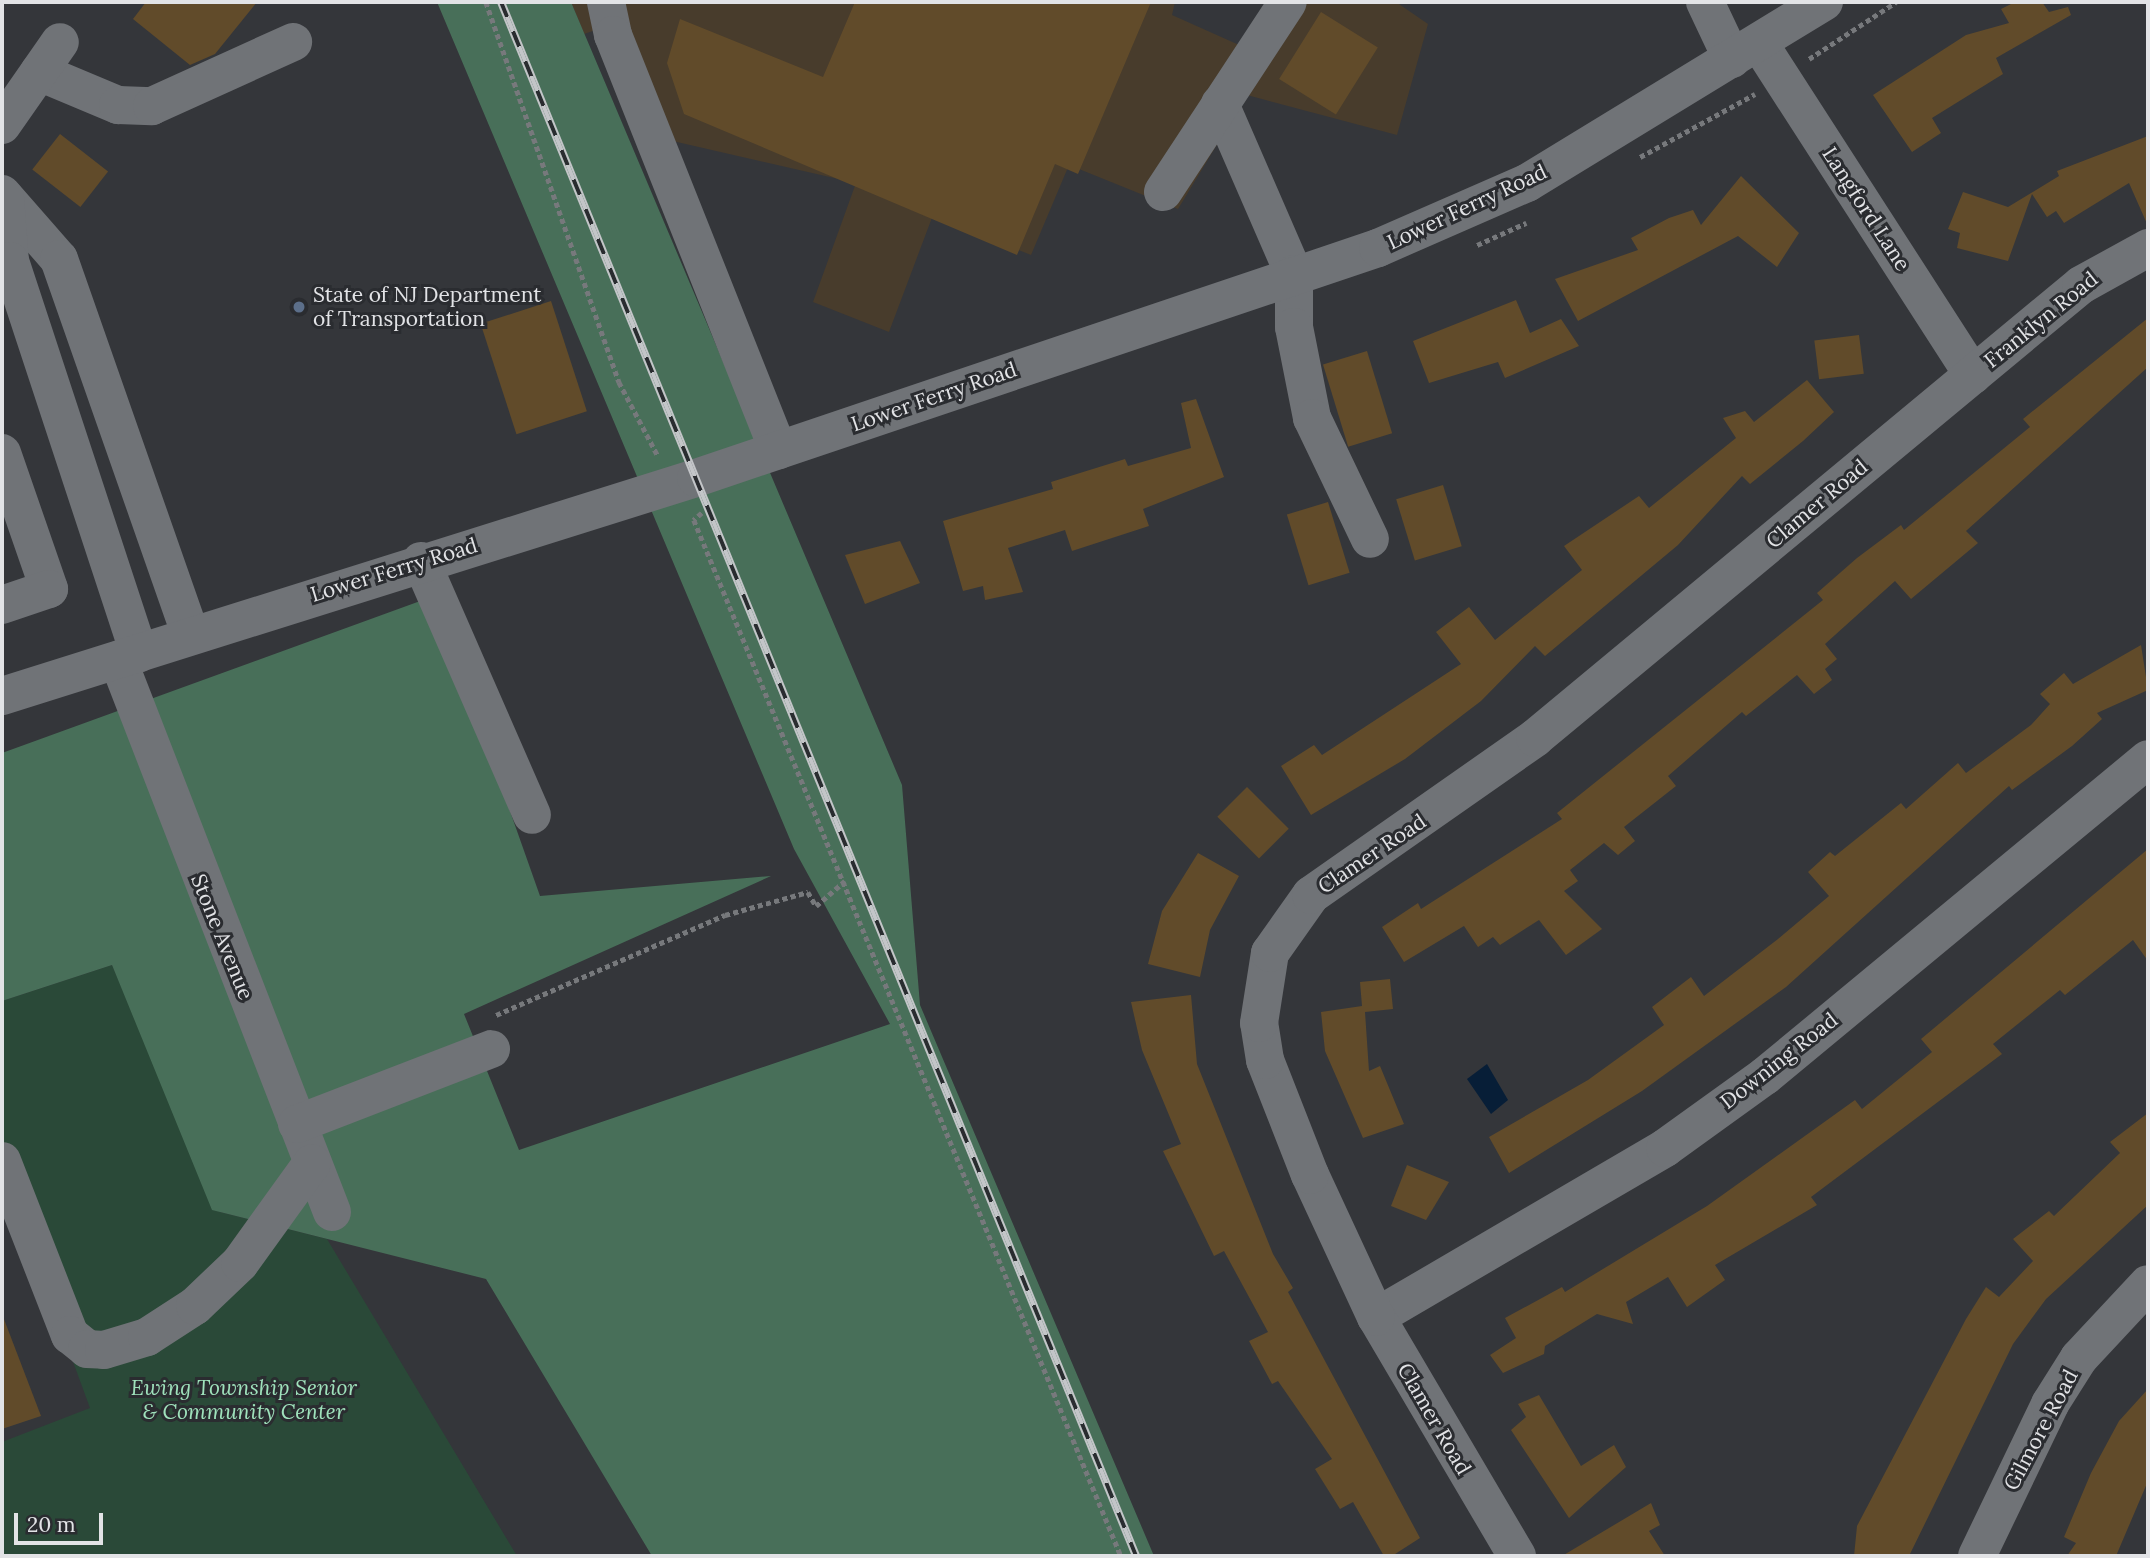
<!DOCTYPE html>
<html>
<head>
<meta charset="utf-8">
<style>
	body { margin:0 }
	#map { position:relative; width:2150px; height:1558px; overflow:hidden; background:#34363a; font-family:Lora,serif }
	div>[style] { position:absolute }
	.industrial>* { inset:0; background:#483c2c }
	.green>* { inset:0; background:#2a4938 }
	.forest>* { inset:0; background:#486f59 }
	.water>* { inset:0; background:#071e37 }
	.building>* { inset:0; background:#614b2a; transform-origin:0 0 }
	.path>* { height:4.5px; margin-top:-2.25px; transform-origin:0; background:repeating-linear-gradient(90deg,#77797c 0 5px,transparent 0 8.5px) }
	.minor>* { height:38px; margin:-19px; padding:0 19px; transform-origin:19px; border-radius:19px; background:#707377 }
	.rail>* { height:8px; margin-top:-4px; transform-origin:0; background:repeating-linear-gradient(90deg,#2a2c30 0 16px,#c3c5c8 0 32px); box-sizing:border-box; border-block:2px solid #c3c5c8 }
	.dots>* { width:19px; height:19px; translate:-50% -50%; box-sizing:border-box; border:4px solid #2a2c30; border-radius:50% }
	span { translate:-50% -50%; white-space:nowrap; text-align:center; line-height:1.15; -webkit-text-stroke:6px #2a2c30; paint-order:stroke }
	.street-label { font-size:21px; color:#e2e3e6 }
	.poi-label { font-size:21px; color:#e2e3e6 }
	.left { translate:0 -50%; text-align:left }
	.park-label { font-size:21px; color:#9fe2bc; font-style:italic }
	.frame { position:absolute; inset:0; border:4px solid #e2e3e6; pointer-events:none }
	.scale { position:absolute; left:14px; top:1513px; width:89px; height:32px; box-sizing:border-box; border:4px solid #e2e3e6; border-top:0; padding-left:9px; font-size:21px; line-height:24px; white-space:nowrap; color:#e2e3e6; -webkit-text-stroke:5px #2a2c30; paint-order:stroke }
</style>
</head>
<body>
<div id="map">
	<div class="industrial">
		<i style="clip-path:polygon(571px 2px,1175px 2px,1172px 15px,1257px 53px,1284px 2px,1396px 2px,1428px 24px,1397px 135px,1247px 95px,1178px 209px,1069px 165px,1031px 255px,933px 215px,889px 332px,813px 302px,856px 183px,664px 139px,619px 22px,584px 34px)"></i>
	</div>
	<div class="green">
		<i style="clip-path:polygon(112px 965px,220px 1212px,327px 1239px,517px 1556px,2px 1556px,2px 1442px,90px 1408px,2px 1168px,2px 1001px)"></i>
	</div>
	<div class="forest">
		<i style="clip-path:polygon(437px 2px,571px 2px,902px 785px,920px 1005px,1154px 1556px,652px 1556px,486px 1279px,212px 1210px,112px 965px,2px 1001px,2px 753px,434px 596px,540px 896px,771px 876px,464px 1014px,519px 1150px,890px 1024px,794px 849px)"></i>
	</div>
	<div class="water">
		<i style="clip-path:polygon(1487px 1064px,1508px 1100px,1491px 1114px,1467px 1079px)"></i>
	</div>
	<div class="building">
		<i style="clip-path:polygon(146px 2px,257px 2px,215px 54px,190px 65px,133px 19px)"></i>
		<i style="clip-path:polygon(855px 2px,1151px 2px,1078px 174px,1055px 164px,1017px 255px,684px 114px,667px 63px,680px 19px,823px 77px)"></i>
		<i style="clip-path:polygon(2015px 2px,2042px 2px,2049px 12px,2068px 7px,2071px 15px,1996px 58px,2003px 74px,1932px 118px,1941px 133px,1912px 152px,1873px 95px,1966px 35px,2009px 23px,2001px 9px)"></i>
		<i style="left:1321px;top:12px;width:67px;height:79px;rotate:32deg"></i>
		<i style="left:60px;top:134px;width:61px;height:45px;rotate:38deg"></i>
		<i style="clip-path:polygon(2148px 136px,2148px 226px,2129px 183px,2064px 223px,2056px 211px,2047px 217px,2032px 194px,2008px 261px,1957px 248px,1960px 233px,1948px 229px,1963px 192px,2008px 207px,2059px 176px,2057px 171px)"></i>
		<i style="clip-path:polygon(1741px 176px,1799px 233px,1777px 267px,1738px 236px,1578px 321px,1555px 279px,1638px 250px,1631px 238px,1669px 218px,1693px 210px,1701px 225px)"></i>
		<i style="clip-path:polygon(1516px 300px,1530px 333px,1561px 319px,1579px 346px,1505px 378px,1498px 362px,1429px 383px,1413px 341px)"></i>
		<i style="left:551px;top:301px;width:116px;height:74px;rotate:72deg"></i>
		<i style="clip-path:polygon(2148px 318px,2148px 367px,1966px 531px,1978px 543px,1911px 599px,1895px 581px,1825px 644px,1837px 659px,1825px 669px,1832px 680px,1814px 694px,1797px 675px,1746px 716px,1742px 712px,1668px 776px,1676px 786px,1624px 827px,1635px 841px,1618px 855px,1604px 843px,1570px 870px,1578px 881px,1564px 891px,1602px 929px,1566px 955px,1539px 920px,1500px 945px,1493px 937px,1478px 947px,1464px 926px,1404px 962px,1382px 927px,1418px 903px,1421px 909px,1562px 819px,1557px 813px,1823px 600px,1817px 593px,1857px 558px,1901px 525px,1904px 530px,2030px 427px,2023px 419px)"></i>
		<i style="left:1859px;top:335px;width:39px;height:45px;rotate:83deg"></i>
		<i style="left:1367px;top:351px;width:86px;height:46px;rotate:73deg"></i>
		<i style="clip-path:polygon(1807px 380px,1834px 412px,1803px 441px,1750px 484px,1742px 476px,1678px 545px,1545px 656px,1535px 646px,1481px 701px,1405px 759px,1311px 815px,1281px 766px,1314px 745px,1322px 755px,1461px 664px,1436px 632px,1469px 607px,1495px 640px,1582px 570px,1564px 546px,1639px 496px,1649px 508px,1736px 438px,1723px 418px,1745px 411px,1754px 422px)"></i>
		<i style="clip-path:polygon(1196px 399px,1224px 477px,1143px 509px,1149px 526px,1072px 551px,1065px 530px,1008px 548px,1023px 592px,985px 600px,983px 586px,963px 591px,943px 521px,1053px 489px,1051px 482px,1125px 459px,1128px 466px,1191px 448px,1181px 403px)"></i>
		<i style="left:1443px;top:485px;width:64px;height:49px;rotate:73deg"></i>
		<i style="left:1328px;top:502px;width:74px;height:43px;rotate:73deg"></i>
		<i style="clip-path:polygon(900px 541px,920px 583px,865px 604px,845px 555px)"></i>
		<i style="clip-path:polygon(2141px 645px,2148px 690px,2097px 713px,2102px 719px,2072px 746px,2012px 790px,2009px 786px,1786px 987px,1642px 1091px,1509px 1173px,1489px 1137px,1588px 1080px,1664px 1025px,1652px 1007px,1691px 977px,1704px 996px,1778px 939px,1829px 896px,1808px 872px,1830px 852px,1835px 856px,1901px 803px,1906px 809px,1958px 763px,1966px 773px,2031px 725px,2050px 704px,2040px 694px,2064px 673px,2073px 684px)"></i>
		<i style="left:1247px;top:787px;width:59px;height:42px;rotate:45deg"></i>
		<i style="clip-path:polygon(2148px 849px,2148px 961px,2133px 940px,2065px 995px,2060px 990px,1993px 1044px,2002px 1054px,1811px 1197px,1817px 1205px,1715px 1265px,1725px 1280px,1687px 1307px,1668px 1277px,1626px 1302px,1633px 1324px,1597px 1314px,1545px 1346px,1544px 1354px,1503px 1373px,1490px 1355px,1516px 1338px,1505px 1318px,1562px 1287px,1565px 1292px,1707px 1206px,1855px 1100px,1862px 1109px,1932px 1052px,1921px 1039px)"></i>
		<i style="clip-path:polygon(1198px 853px,1239px 876px,1210px 930px,1200px 977px,1148px 964px,1162px 911px)"></i>
		<i style="clip-path:polygon(1390px 979px,1393px 1009px,1365px 1012px,1369px 1071px,1380px 1066px,1404px 1124px,1363px 1138px,1325px 1051px,1321px 1012px,1362px 1006px,1360px 982px)"></i>
		<i style="clip-path:polygon(1191px 995px,1197px 1064px,1273px 1254px,1293px 1288px,1288px 1292px,1420px 1538px,1392px 1556px,1384px 1556px,1353px 1502px,1340px 1509px,1315px 1469px,1332px 1459px,1278px 1381px,1272px 1384px,1249px 1341px,1268px 1332px,1224px 1251px,1214px 1256px,1163px 1151px,1181px 1144px,1142px 1050px,1131px 1002px)"></i>
		<i style="clip-path:polygon(2148px 1113px,2148px 1205px,2046px 1299px,2013px 1344px,1909px 1556px,1854px 1556px,1857px 1526px,1966px 1319px,1986px 1287px,1999px 1297px,2033px 1261px,2013px 1239px,2049px 1211px,2054px 1216px,2120px 1153px,2110px 1142px)"></i>
		<i style="clip-path:polygon(1407px 1165px,1449px 1182px,1426px 1220px,1391px 1206px)"></i>
		<i style="clip-path:polygon(2px 1314px,41px 1416px,2px 1429px)"></i>
		<i style="clip-path:polygon(2148px 1389px,2148px 1481px,2116px 1556px,2067px 1556px,2076px 1543px,2064px 1537px,2091px 1473px,2119px 1421px)"></i>
		<i style="clip-path:polygon(1539px 1395px,1581px 1466px,1614px 1445px,1626px 1467px,1569px 1518px,1511px 1430px,1526px 1417px,1518px 1404px)"></i>
		<i style="clip-path:polygon(1651px 1503px,1660px 1525px,1649px 1531px,1665px 1556px,1562px 1556px)"></i>
	</div>
	<div class="path">
		<i style="left:486px;top:2px;width:403px;rotate:70.7deg"></i>
		<i style="left:619px;top:382px;width:84px;rotate:62.2deg"></i>
		<i style="left:1809px;top:59px;width:104px;rotate:-33.2deg"></i>
		<i style="left:1640px;top:157px;width:131px;rotate:-28.7deg"></i>
		<i style="left:1477px;top:245px;width:54px;rotate:-24.2deg"></i>
		<i style="left:702px;top:513px;width:11px;rotate:139deg"></i>
		<i style="left:694px;top:520px;width:1121px;rotate:67.6deg"></i>
		<i style="left:496px;top:1015px;width:250px;rotate:-23.6deg"></i>
		<i style="left:725px;top:915px;width:86px;rotate:-15.5deg"></i>
		<i style="left:808px;top:892px;width:16px;rotate:60deg"></i>
		<i style="left:816px;top:906px;width:38px;rotate:-41deg"></i>
	</div>
	<div class="minor">
		<i style="left:606px;top:2px;width:34px;rotate:78deg"></i>
		<i style="left:613px;top:35px;width:447px;rotate:68.3deg"></i>
		<i style="left:1705px;top:2px;width:63px;rotate:64.7deg"></i>
		<i style="left:1759px;top:43px;width:395px;rotate:57.2deg"></i>
		<i style="left:39px;top:72px;width:86px;rotate:22.7deg"></i>
		<i style="left:118px;top:105px;width:34px;rotate:2deg"></i>
		<i style="left:152px;top:106px;width:155px;rotate:-24.4deg"></i>
		<i style="left:1220px;top:104px;width:185px;rotate:66.5deg"></i>
		<i style="left:1294px;top:274px;width:53px;rotate:90deg"></i>
		<i style="left:1294px;top:327px;width:93px;rotate:78.8deg"></i>
		<i style="left:1312px;top:418px;width:134px;rotate:64.4deg"></i>
		<i style="left:2px;top:125px;width:101px;rotate:-55.1deg"></i>
		<i style="left:1163px;top:192px;width:227px;rotate:-56.7deg"></i>
		<i style="left:2px;top:194px;width:86px;rotate:48.8deg"></i>
		<i style="left:59px;top:259px;width:397px;rotate:70.7deg"></i>
		<i style="left:5px;top:198px;width:63px;rotate:85.5deg"></i>
		<i style="left:10px;top:261px;width:413px;rotate:71.8deg"></i>
		<i style="left:2px;top:453px;width:144px;rotate:70.9deg"></i>
		<i style="left:49px;top:589px;width:50px;rotate:161.2deg"></i>
		<i style="left:421px;top:561px;width:277px;rotate:66.4deg"></i>
		<i style="left:118px;top:660px;width:592px;rotate:68.81deg"></i>
		<i style="left:2px;top:696px;width:727px;rotate:-17.44deg"></i>
		<i style="left:696px;top:478px;width:720px;rotate:-18.64deg"></i>
		<i style="left:1378px;top:248px;width:163px;rotate:-23.6deg"></i>
		<i style="left:1527px;top:183px;width:348px;rotate:-31.4deg"></i>
		<i style="left:297px;top:1124px;width:208px;rotate:-21.1deg"></i>
		<i style="left:2px;top:1161px;width:187px;rotate:68.7deg"></i>
		<i style="left:70px;top:1335px;width:22px;rotate:39deg"></i>
		<i style="left:87px;top:1349px;width:17px;rotate:3deg"></i>
		<i style="left:104px;top:1350px;width:45px;rotate:-16.8deg"></i>
		<i style="left:147px;top:1337px;width:57px;rotate:-32.9deg"></i>
		<i style="left:195px;top:1306px;width:62px;rotate:-43.7deg"></i>
		<i style="left:240px;top:1263px;width:123px;rotate:-54.2deg"></i>
		<i style="left:1376px;top:1317px;width:335px;rotate:-30.3deg"></i>
		<i style="left:1665px;top:1148px;width:123px;rotate:-35.8deg"></i>
		<i style="left:1765px;top:1076px;width:497px;rotate:-39.6deg"></i>
		<i style="left:1517px;top:1556px;width:277px;rotate:-120.5deg"></i>
		<i style="left:1376px;top:1317px;width:157px;rotate:-114.9deg"></i>
		<i style="left:1310px;top:1175px;width:123px;rotate:-111.4deg"></i>
		<i style="left:1265px;top:1060px;width:37px;rotate:-99deg"></i>
		<i style="left:1259px;top:1023px;width:71px;rotate:-81.1deg"></i>
		<i style="left:1270px;top:953px;width:71px;rotate:-54.7deg"></i>
		<i style="left:1311px;top:895px;width:274px;rotate:-35deg"></i>
		<i style="left:1535px;top:738px;width:709px;rotate:-39.68deg"></i>
		<i style="left:2081px;top:285px;width:77px;rotate:-28.9deg"></i>
		<i style="left:1977px;top:1556px;width:169px;rotate:-64.3deg"></i>
		<i style="left:2050px;top:1404px;width:54px;rotate:-57.8deg"></i>
		<i style="left:2079px;top:1358px;width:101px;rotate:-47deg"></i>
	</div>
	<div class="rail">
		<i style="left:501px;top:2px;width:1679px;rotate:67.77deg"></i>
	</div>
	<div class="dots">
		<i style="left:299px;top:307px;background:#5c6f8a"></i>
	</div>
	<div class="street-label">
		<span style="left:1467px;top:207px;rotate:-25deg">Lower Ferry Road</span>
		<span style="left:1866px;top:209px;rotate:57deg">Langford Lane</span>
		<span style="left:2041px;top:320px;rotate:-39deg">Franklyn Road</span>
		<span style="left:934px;top:397px;rotate:-19deg">Lower Ferry Road</span>
		<span style="left:1817px;top:504px;rotate:-40deg">Clamer Road</span>
		<span style="left:394px;top:570px;rotate:-17deg">Lower Ferry Road</span>
		<span style="left:1372px;top:854px;rotate:-34deg">Clamer Road</span>
		<span style="left:222px;top:937px;rotate:68deg">Stone Avenue</span>
		<span style="left:1779px;top:1061px;rotate:-38deg">Downing Road</span>
		<span style="left:1434px;top:1419px;rotate:60deg">Clamer Road</span>
		<span style="left:2041px;top:1430px;rotate:-62deg">Gilmore Road</span>
	</div>
	<div class="poi-label">
		<span class="left" style="left:313px;top:307px">State of NJ Department<br>of Transportation</span>
	</div>
	<div class="park-label">
		<span style="left:244px;top:1400px">Ewing Township Senior<br>&amp; Community Center</span>
	</div>
	<div class="frame"></div>
	<div class="scale">20 m</div>
</div>
</body>
</html>
